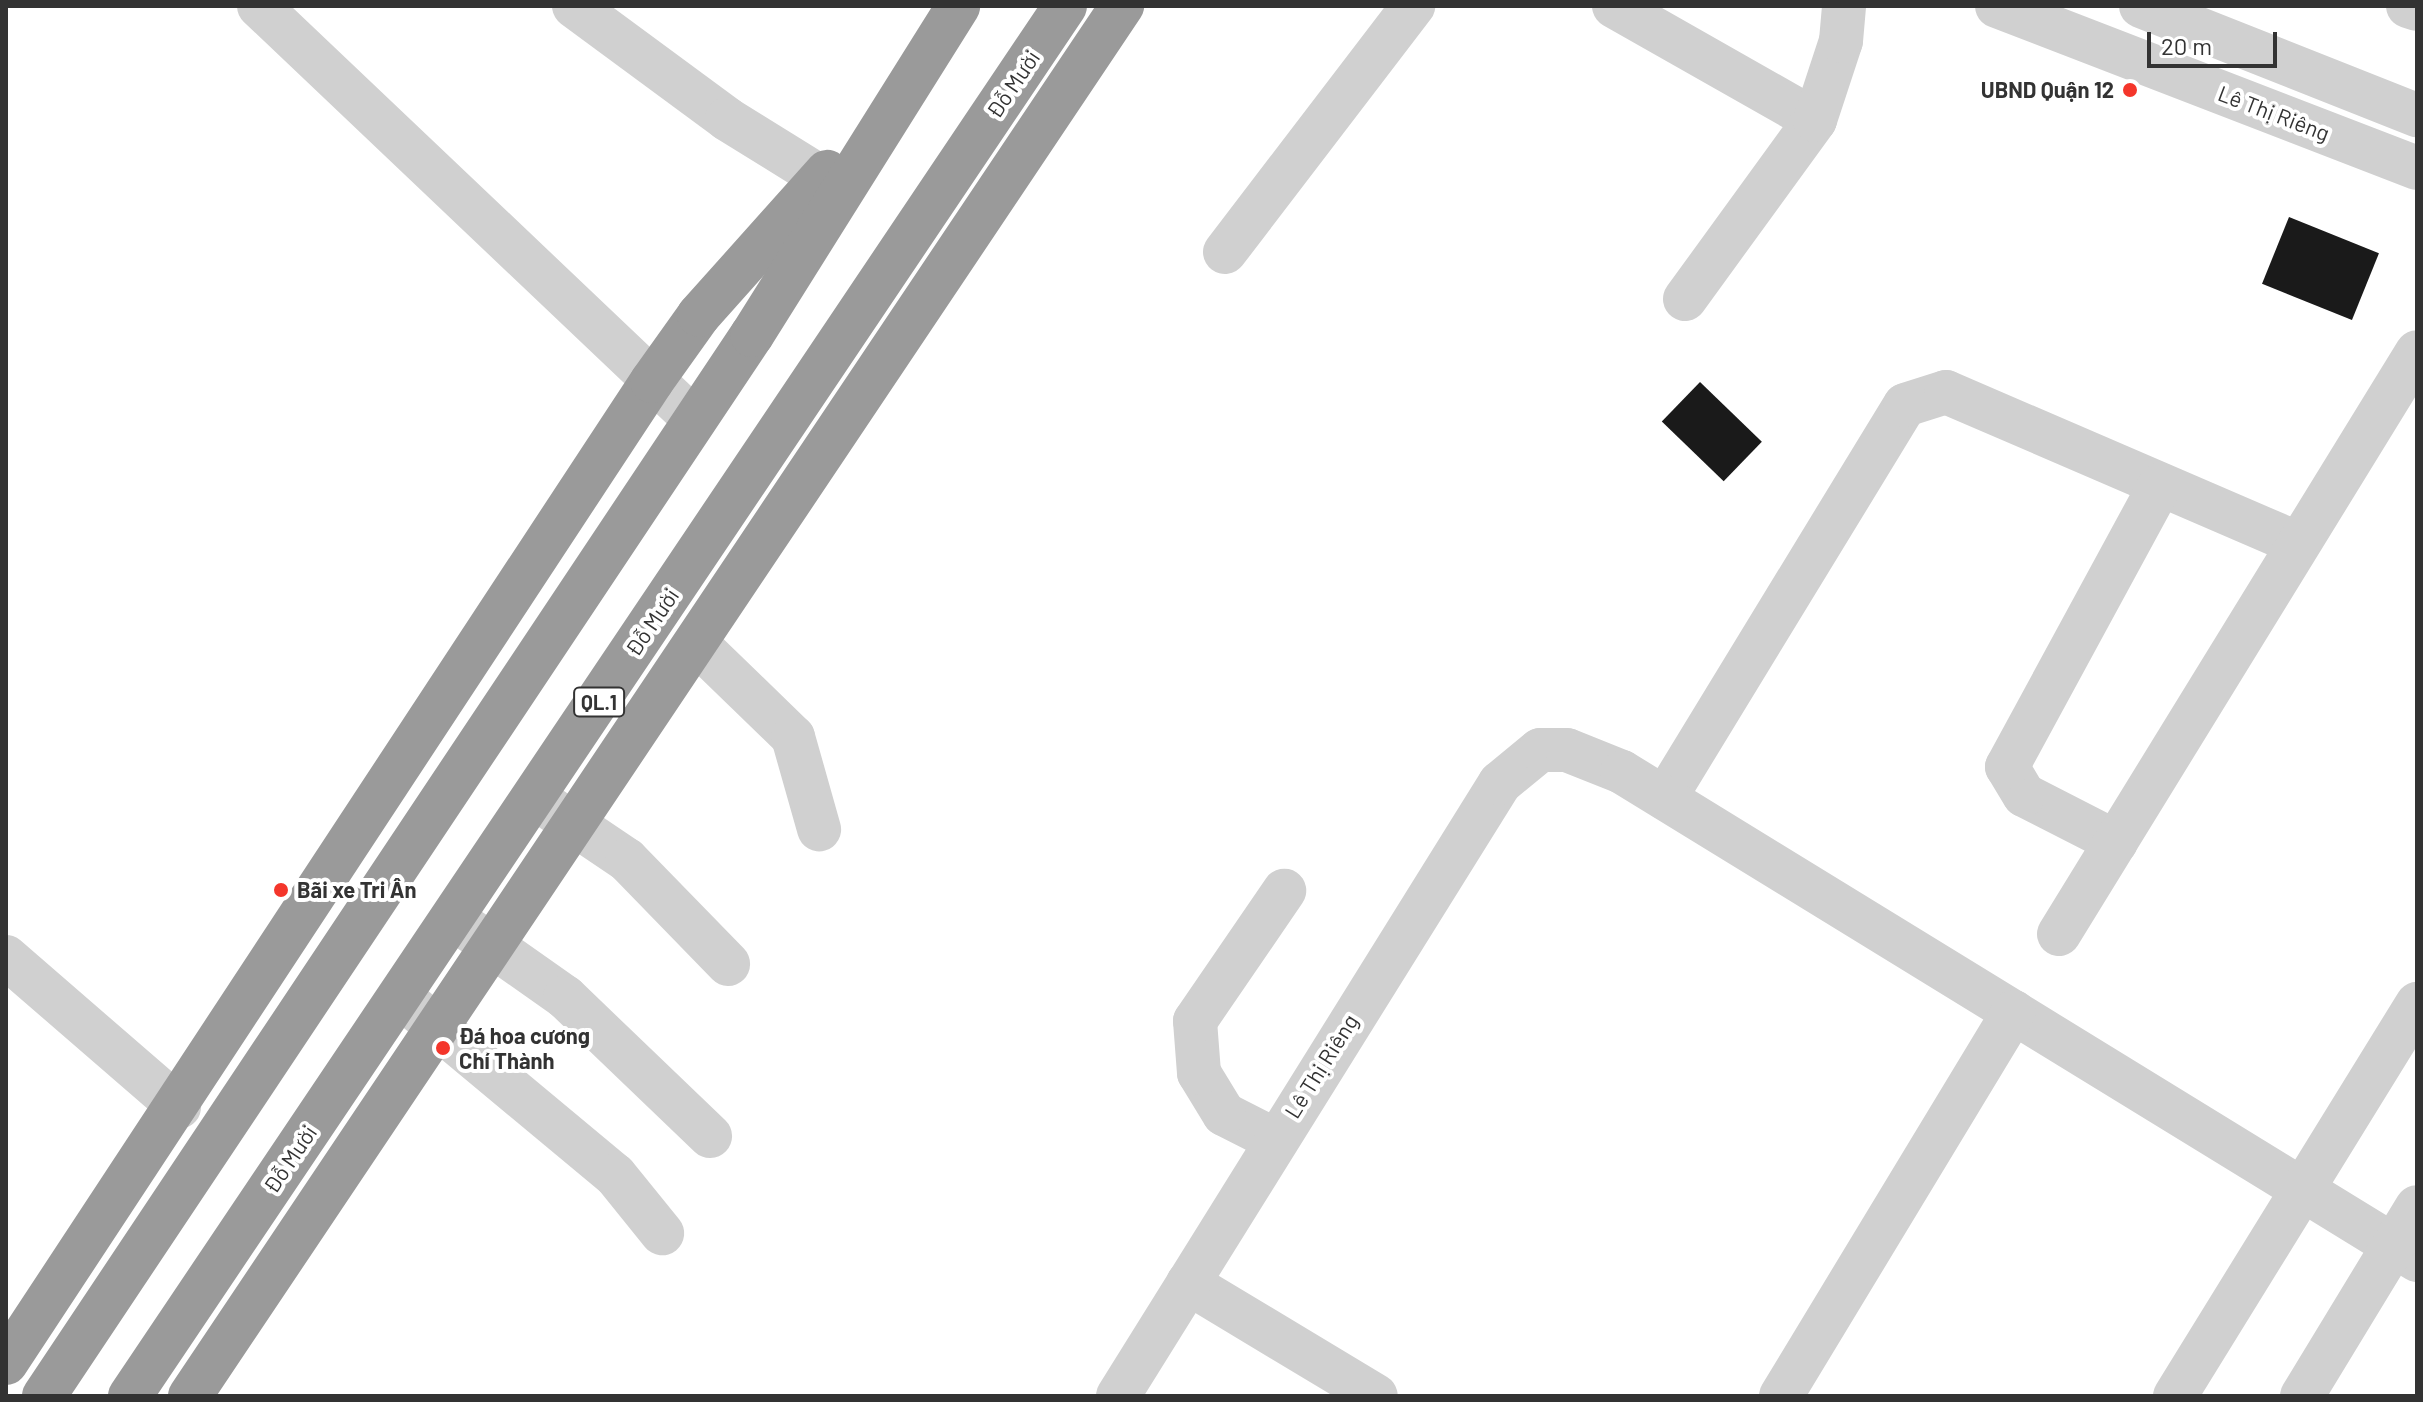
<!DOCTYPE html>
<html>
<head>
<meta charset="utf-8">
<style>
	body { margin:0 }
	#map { position:relative; width:2423px; height:1402px; overflow:hidden; background:#fff; font-family:Barlow,sans-serif }
	div>[style] { position:absolute }
	.building>* { inset:0; background:#1a1a1a; transform-origin:0 0 }
	.minor>* { height:44px; margin:-22px; padding:0 22px; transform-origin:22px; border-radius:22px; background:#d0d0d0 }
	.highway>* { height:44px; margin:-22px; padding:0 22px; transform-origin:22px; border-radius:22px; background:#9a9a9a }
	.dots>* { width:22px; height:22px; translate:-50% -50%; box-sizing:border-box; border:4px solid #fff; border-radius:50% }
	span { translate:-50% -50%; white-space:nowrap; text-align:center; line-height:1.15; -webkit-text-stroke:8px #fff; paint-order:stroke }
	.shield-label span { padding:2px 6px; background:#fff; border:2px solid; border-radius:6px; -webkit-text-stroke-width:0 }
	.shield-label { font-size:20px; color:#333; font-weight:700 }
	.street-label { font-size:22px; color:#333 }
	.poi-label { font-size:22px; color:#333; font-weight:700 }
	.right { translate:-100% -50%; text-align:right }
	.left { translate:0 -50%; text-align:left }
	.frame { position:absolute; inset:0; border:8px solid #333; pointer-events:none }
	.scale { position:absolute; left:2147px; top:32px; width:130px; height:36px; box-sizing:border-box; border:4px solid #333; border-top:0; padding-left:10px; font-size:24px; line-height:28px; white-space:nowrap; color:#333; -webkit-text-stroke:6px #fff; paint-order:stroke }
</style>
</head>
<body>
<div id="map">
	<div class="building">
		<i style="left:2289px;top:217px;width:97px;height:72px;rotate:22deg"></i>
		<i style="left:1700px;top:382px;width:86px;height:55px;rotate:44deg"></i>
	</div>
	<div class="minor">
		<i style="left:259px;top:6px;width:601px;rotate:43.52deg"></i>
		<i style="left:574px;top:6px;width:190px;rotate:36.4deg"></i>
		<i style="left:727px;top:119px;width:112px;rotate:31.8deg"></i>
		<i style="left:1614px;top:6px;width:231px;rotate:29.6deg"></i>
		<i style="left:1997px;top:6px;width:450px;rotate:21.1deg"></i>
		<i style="left:2141px;top:6px;width:297px;rotate:21.6deg"></i>
		<i style="left:2408px;top:6px;width:9px;rotate:18deg"></i>
		<i style="left:1225px;top:252px;width:310px;rotate:-52.6deg"></i>
		<i style="left:1685px;top:299px;width:221px;rotate:-54deg"></i>
		<i style="left:1815px;top:120px;width:83px;rotate:-71.8deg"></i>
		<i style="left:1841px;top:41px;width:35px;rotate:-85deg"></i>
		<i style="left:696px;top:643px;width:135px;rotate:44.1deg"></i>
		<i style="left:793px;top:737px;width:96px;rotate:74.2deg"></i>
		<i style="left:535px;top:798px;width:111px;rotate:34deg"></i>
		<i style="left:627px;top:860px;width:145px;rotate:45.8deg"></i>
		<i style="left:1665px;top:798px;width:460px;rotate:-58.6deg"></i>
		<i style="left:1905px;top:405px;width:43px;rotate:-17.6deg"></i>
		<i style="left:1946px;top:392px;width:381px;rotate:23.3deg"></i>
		<i style="left:2116px;top:842px;width:103px;rotate:-152.9deg"></i>
		<i style="left:2024px;top:795px;width:33px;rotate:-121deg"></i>
		<i style="left:2007px;top:767px;width:321px;rotate:-61.5deg"></i>
		<i style="left:454px;top:919px;width:136px;rotate:35.1deg"></i>
		<i style="left:565px;top:997px;width:201px;rotate:43.8deg"></i>
		<i style="left:2059px;top:934px;width:683px;rotate:-58.4deg"></i>
		<i style="left:6px;top:957px;width:229px;rotate:40.9deg"></i>
		<i style="left:401px;top:997px;width:278px;rotate:39.8deg"></i>
		<i style="left:615px;top:1175px;width:75px;rotate:51deg"></i>
		<i style="left:1275px;top:1140px;width:57px;rotate:-153deg"></i>
		<i style="left:1224px;top:1114px;width:48px;rotate:-121.4deg"></i>
		<i style="left:1199px;top:1073px;width:52px;rotate:-94.4deg"></i>
		<i style="left:1195px;top:1021px;width:158px;rotate:-55.6deg"></i>
		<i style="left:1188px;top:1283px;width:219px;rotate:31deg"></i>
		<i style="left:1118px;top:1396px;width:722px;rotate:-58.07deg"></i>
		<i style="left:1500px;top:783px;width:52px;rotate:-39.5deg"></i>
		<i style="left:1540px;top:750px;width:27px"></i>
		<i style="left:1567px;top:750px;width:59px;rotate:21.8deg"></i>
		<i style="left:1622px;top:772px;width:933px;rotate:31.54deg"></i>
		<i style="left:1781px;top:1396px;width:449px;rotate:-58.8deg"></i>
		<i style="left:2175px;top:1396px;width:461px;rotate:-58.3deg"></i>
		<i style="left:2302px;top:1396px;width:221px;rotate:-58.7deg"></i>
	</div>
	<div class="highway">
		<i style="left:6px;top:1363px;width:1175px;rotate:-56.66deg"></i>
		<i style="left:652px;top:381px;width:81px;rotate:-54.5deg"></i>
		<i style="left:699px;top:315px;width:192px;rotate:-48.2deg"></i>
		<i style="left:44px;top:1396px;width:1276px;rotate:-56.29deg"></i>
		<i style="left:752px;top:335px;width:388px;rotate:-57.9deg"></i>
		<i style="left:130px;top:1396px;width:1675px;rotate:-56.07deg"></i>
		<i style="left:190px;top:1396px;width:1674px;rotate:-56.16deg"></i>
	</div>
	<div class="dots">
		<i style="left:2130px;top:90px;background:#f4362b"></i>
		<i style="left:281px;top:890px;background:#f4362b"></i>
		<i style="left:443px;top:1048px;background:#f4362b"></i>
	</div>
	<div class="shield-label">
		<span style="left:599px;top:702px">QL.1</span>
	</div>
	<div class="street-label">
		<span style="left:1013px;top:84px;rotate:-56deg">Đỗ Mười</span>
		<span style="left:2274px;top:113px;rotate:21deg">Lê Thị Riêng</span>
		<span style="left:652px;top:622px;rotate:-56deg">Đỗ Mười</span>
		<span style="left:1321px;top:1066px;rotate:-58deg">Lê Thị Riêng</span>
		<span style="left:290px;top:1159px;rotate:-56deg">Đỗ Mười</span>
	</div>
	<div class="poi-label">
		<span class="right" style="left:2114px;top:90px">UBND Quận 12</span>
		<span class="left" style="left:297px;top:890px">Bãi xe Tri Ân</span>
		<span class="left" style="left:459px;top:1048px">Đá hoa cương<br>Chí Thành</span>
	</div>
	<div class="frame"></div>
	<div class="scale">20 m</div>
</div>
</body>
</html>
